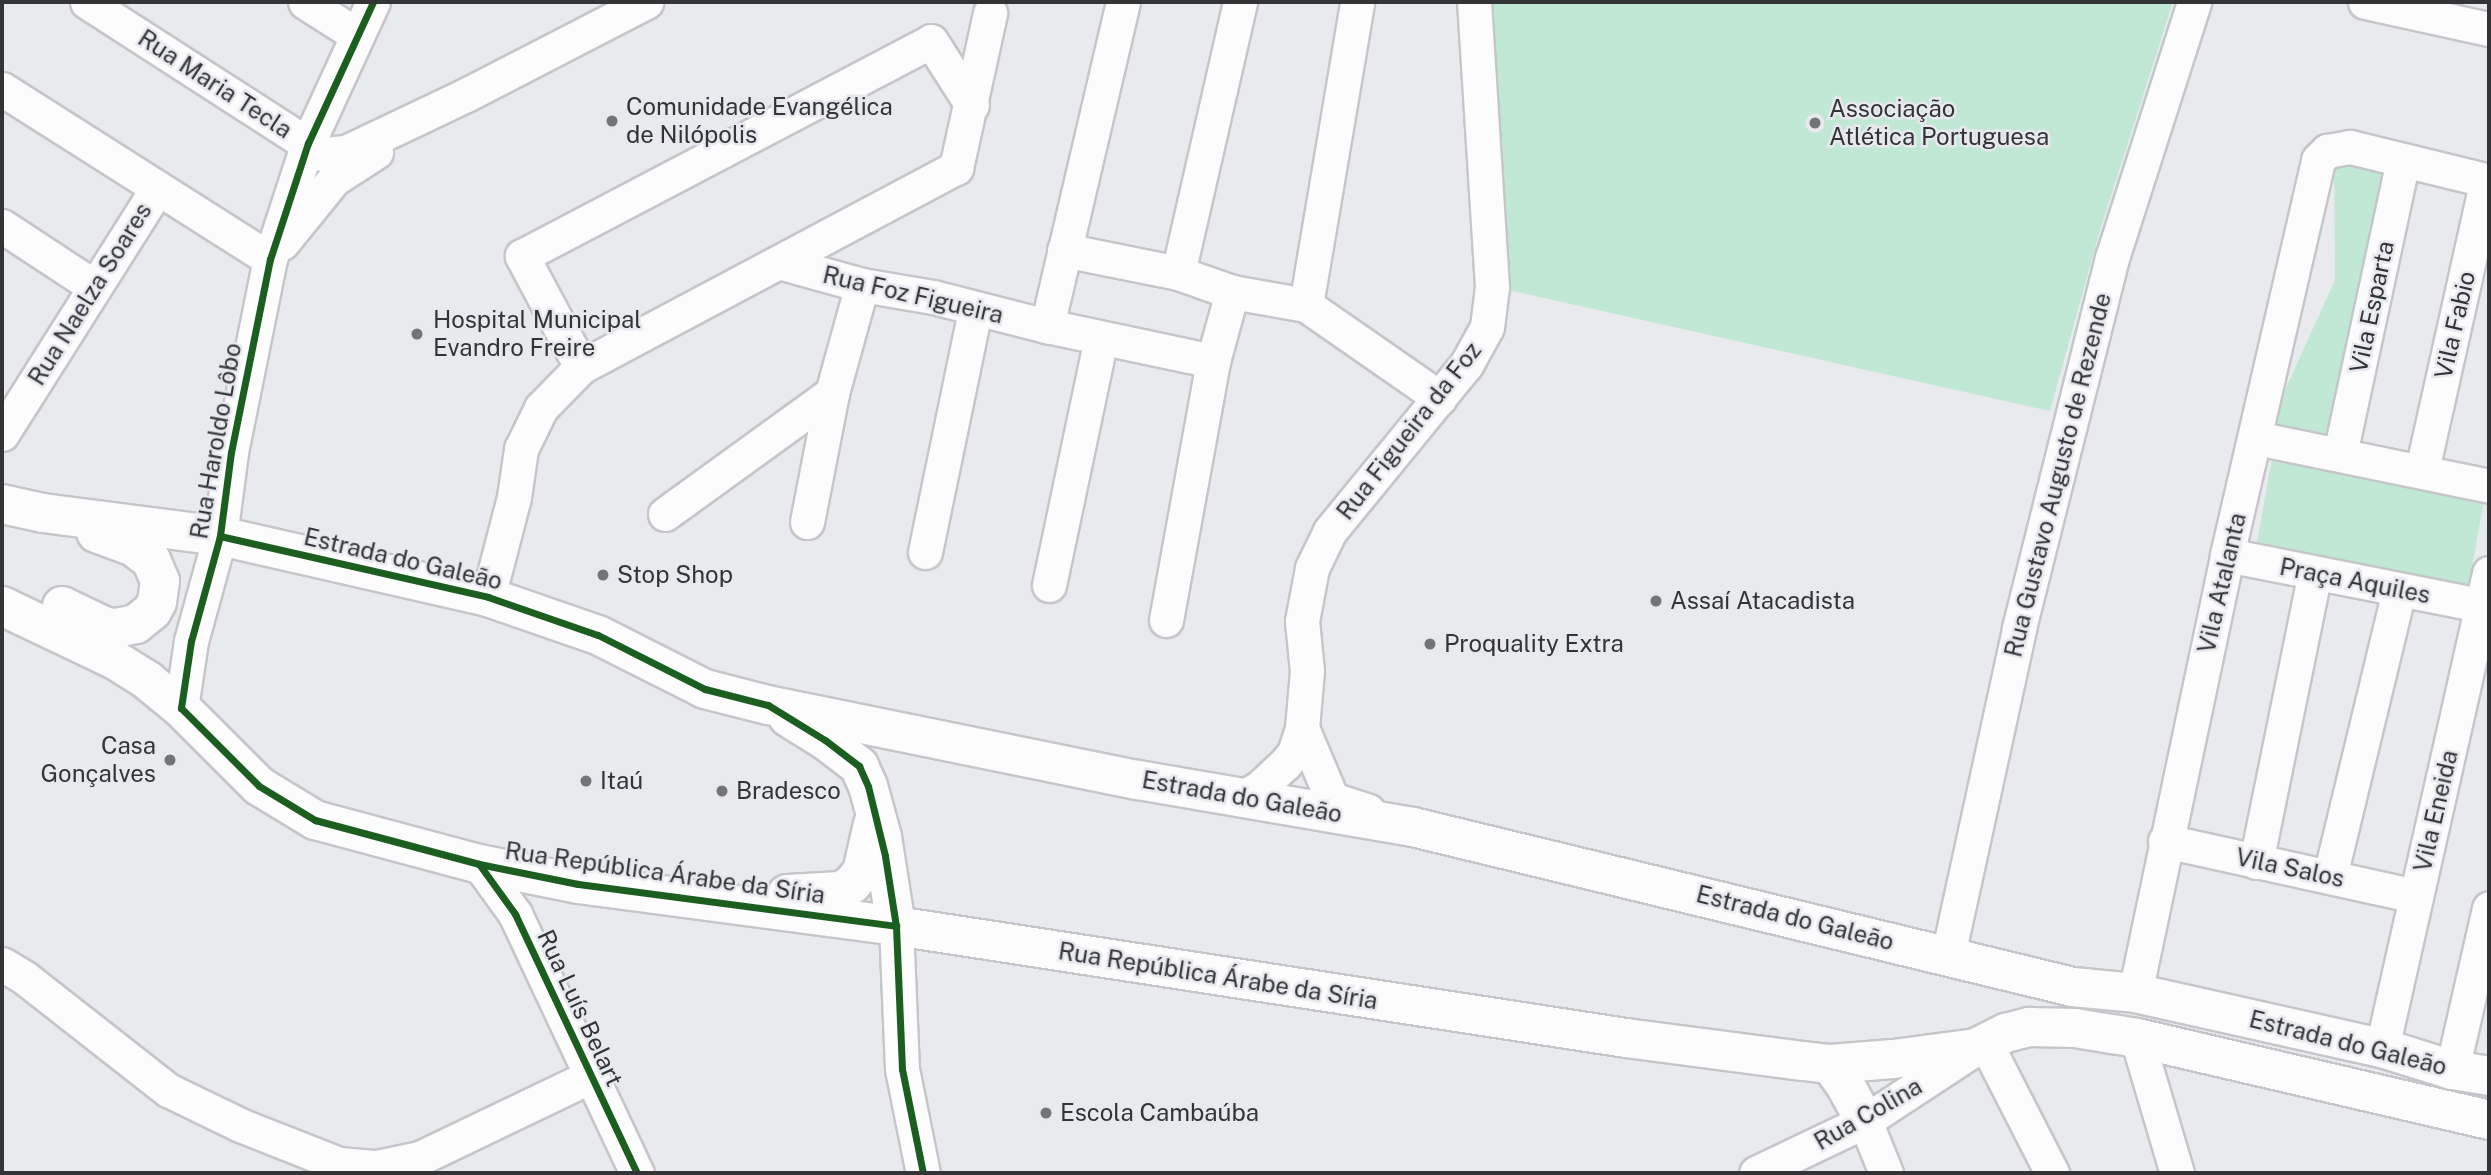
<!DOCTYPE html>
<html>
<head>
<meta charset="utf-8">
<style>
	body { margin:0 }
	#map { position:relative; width:2491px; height:1175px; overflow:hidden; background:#e9eaee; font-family:"Public Sans",sans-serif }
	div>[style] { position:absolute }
	.green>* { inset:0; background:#c0e8d4; transform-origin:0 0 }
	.roads { filter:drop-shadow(2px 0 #c5c6c9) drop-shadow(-2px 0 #c5c6c9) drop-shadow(0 2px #c5c6c9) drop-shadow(0 -2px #c5c6c9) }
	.minor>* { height:33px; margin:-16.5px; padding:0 16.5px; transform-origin:16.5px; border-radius:16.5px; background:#fcfcfc }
	.major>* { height:38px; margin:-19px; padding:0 19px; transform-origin:19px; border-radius:19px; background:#fcfcfc }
	.cycleway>* { height:7px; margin:-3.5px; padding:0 3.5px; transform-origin:3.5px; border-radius:3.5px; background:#1b5e20 }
	.dots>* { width:19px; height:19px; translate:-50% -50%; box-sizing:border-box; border:4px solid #e8e9ef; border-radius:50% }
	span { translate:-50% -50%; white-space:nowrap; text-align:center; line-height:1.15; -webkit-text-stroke:5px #e8e9ef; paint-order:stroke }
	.street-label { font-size:24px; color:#333436 }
	.poi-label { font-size:24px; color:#333436 }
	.left { translate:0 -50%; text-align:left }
	.right { translate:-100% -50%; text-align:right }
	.frame { position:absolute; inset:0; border:4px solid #333436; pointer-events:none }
</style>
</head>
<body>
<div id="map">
	<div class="green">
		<i style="clip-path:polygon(1487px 2px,2173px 2px,2100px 230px,2050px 411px,1504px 289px)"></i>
		<i style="clip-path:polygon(2334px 159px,2385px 170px,2336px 437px,2269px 425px,2335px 280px)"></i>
		<i style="left:2272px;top:458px;width:216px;height:93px;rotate:10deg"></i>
	</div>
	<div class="roads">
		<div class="minor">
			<i style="left:87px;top:2px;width:281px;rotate:32.8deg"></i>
			<i style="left:323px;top:154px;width:23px;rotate:-5deg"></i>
			<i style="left:346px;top:152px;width:133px;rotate:-25.4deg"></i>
			<i style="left:466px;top:95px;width:203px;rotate:-27.3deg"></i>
			<i style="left:305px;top:2px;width:62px;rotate:32.4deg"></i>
			<i style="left:1123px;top:2px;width:333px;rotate:103.2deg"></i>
			<i style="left:1047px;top:326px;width:170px;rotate:11.9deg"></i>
			<i style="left:1213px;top:361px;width:72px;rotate:-74.6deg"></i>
			<i style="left:1232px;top:292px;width:75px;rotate:10deg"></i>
			<i style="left:1306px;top:305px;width:163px;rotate:34.8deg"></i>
			<i style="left:2365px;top:2px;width:127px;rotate:12.3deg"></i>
			<i style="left:2px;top:89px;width:317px;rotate:32.4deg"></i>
			<i style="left:2px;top:226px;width:111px;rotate:33.3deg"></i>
			<i style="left:282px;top:243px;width:82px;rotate:-50.9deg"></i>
			<i style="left:334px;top:179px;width:50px;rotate:-32.7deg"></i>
			<i style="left:1064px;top:250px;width:116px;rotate:11.4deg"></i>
			<i style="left:1178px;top:273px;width:57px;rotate:19.4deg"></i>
			<i style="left:779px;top:262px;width:86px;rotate:15.5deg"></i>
			<i style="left:862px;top:285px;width:72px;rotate:9.6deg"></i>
			<i style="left:933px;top:297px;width:118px;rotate:14.3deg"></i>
			<i style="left:1178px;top:273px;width:278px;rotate:-77.1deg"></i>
			<i style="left:1306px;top:305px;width:307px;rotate:-80.4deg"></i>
			<i style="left:581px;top:367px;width:126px;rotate:-118deg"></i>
			<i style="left:522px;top:256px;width:462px;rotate:-27.7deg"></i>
			<i style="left:931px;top:41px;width:76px;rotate:57.4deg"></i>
			<i style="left:2px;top:434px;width:290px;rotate:-57.7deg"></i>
			<i style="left:2256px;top:438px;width:238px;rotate:11.6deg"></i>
			<i style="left:2340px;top:454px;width:300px;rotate:-77.9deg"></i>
			<i style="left:2422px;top:470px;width:297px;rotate:-77.4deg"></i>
			<i style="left:665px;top:514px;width:206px;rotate:-35.9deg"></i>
			<i style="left:807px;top:522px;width:131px;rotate:-79deg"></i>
			<i style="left:832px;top:393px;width:112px;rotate:-74.5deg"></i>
			<i style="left:925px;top:552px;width:247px;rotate:-78.3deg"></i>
			<i style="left:2227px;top:555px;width:262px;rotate:11.2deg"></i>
			<i style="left:1049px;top:585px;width:251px;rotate:-78.1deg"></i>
			<i style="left:488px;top:597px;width:103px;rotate:-75.4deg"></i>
			<i style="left:514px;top:497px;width:49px;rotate:-81.7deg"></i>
			<i style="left:521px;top:449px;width:46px;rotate:-64deg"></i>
			<i style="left:541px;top:408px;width:57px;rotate:-45.7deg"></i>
			<i style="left:581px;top:367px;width:425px;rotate:-28deg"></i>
			<i style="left:956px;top:168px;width:159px;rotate:-77.6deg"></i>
			<i style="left:1166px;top:620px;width:263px;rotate:-79.7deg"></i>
			<i style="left:181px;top:708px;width:68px;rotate:-81.5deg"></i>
			<i style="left:191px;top:641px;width:109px;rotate:-74.6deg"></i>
			<i style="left:220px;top:536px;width:85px;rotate:-82.5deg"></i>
			<i style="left:231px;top:452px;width:197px;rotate:-78.6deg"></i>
			<i style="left:270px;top:259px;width:122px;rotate:-71.9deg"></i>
			<i style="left:308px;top:143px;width:155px;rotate:-65.3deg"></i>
			<i style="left:1302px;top:728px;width:57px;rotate:-85deg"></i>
			<i style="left:1307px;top:671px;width:50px;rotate:-95.7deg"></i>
			<i style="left:1302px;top:621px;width:54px;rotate:-79.3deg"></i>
			<i style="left:1312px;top:568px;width:41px;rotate:-64.1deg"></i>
			<i style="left:1330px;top:531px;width:215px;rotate:-50.7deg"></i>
			<i style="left:1466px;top:365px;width:43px;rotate:-61.1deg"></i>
			<i style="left:1487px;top:327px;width:40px;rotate:-82.9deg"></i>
			<i style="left:1492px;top:287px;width:286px;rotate:-93.6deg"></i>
			<i style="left:1243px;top:797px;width:20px;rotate:-30deg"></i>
			<i style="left:1260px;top:787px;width:34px;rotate:-43deg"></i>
			<i style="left:1285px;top:764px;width:14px;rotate:-51deg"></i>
			<i style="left:1294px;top:753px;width:26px;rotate:-72deg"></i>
			<i style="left:1302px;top:728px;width:77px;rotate:67.1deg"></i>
			<i style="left:1332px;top:799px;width:38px;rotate:18deg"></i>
			<i style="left:2165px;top:841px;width:257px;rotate:12.4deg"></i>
			<i style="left:2256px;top:862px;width:295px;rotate:-78.5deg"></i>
			<i style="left:479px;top:864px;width:62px;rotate:54.2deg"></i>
			<i style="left:515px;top:914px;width:286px;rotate:64.8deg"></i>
			<i style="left:2330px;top:876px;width:294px;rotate:-76.4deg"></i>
			<i style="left:896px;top:926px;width:143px;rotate:87.6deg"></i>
			<i style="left:902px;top:1069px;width:106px;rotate:78.6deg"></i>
			<i style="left:1948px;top:955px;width:335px;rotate:-77.7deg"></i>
			<i style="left:2019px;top:628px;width:382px;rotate:-75.9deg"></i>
			<i style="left:2112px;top:258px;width:269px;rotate:-72.2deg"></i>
			<i style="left:2px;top:964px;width:27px;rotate:31deg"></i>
			<i style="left:25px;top:978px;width:182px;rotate:38.1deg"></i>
			<i style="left:168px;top:1090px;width:80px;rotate:25.9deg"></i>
			<i style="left:240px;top:1125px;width:106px;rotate:21.5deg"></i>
			<i style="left:339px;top:1164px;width:38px;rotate:5deg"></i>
			<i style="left:377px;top:1167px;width:44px;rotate:-11.8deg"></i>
			<i style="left:420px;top:1158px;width:190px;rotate:-25.6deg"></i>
			<i style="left:2135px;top:993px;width:448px;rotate:-78.1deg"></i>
			<i style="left:2227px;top:555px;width:405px;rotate:-77deg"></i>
			<i style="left:2318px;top:160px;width:13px;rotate:-45deg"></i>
			<i style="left:2327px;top:151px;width:23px;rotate:-10deg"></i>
			<i style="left:2350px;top:147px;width:143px;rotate:13.7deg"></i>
			<i style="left:2137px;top:1038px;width:141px;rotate:73.5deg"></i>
			<i style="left:1986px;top:1044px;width:145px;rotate:62.9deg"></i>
			<i style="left:2382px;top:1048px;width:487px;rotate:-77.3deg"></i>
			<i style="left:2452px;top:1070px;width:166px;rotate:-77.1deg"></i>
			<i style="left:1865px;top:1121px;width:56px;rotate:68deg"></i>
			<i style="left:1756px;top:1173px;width:121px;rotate:-25.5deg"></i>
			<i style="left:1865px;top:1121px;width:133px;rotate:-33.3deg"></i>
		</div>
		<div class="major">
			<i style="left:2px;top:504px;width:42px;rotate:12.4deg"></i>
			<i style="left:43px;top:513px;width:178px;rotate:7.4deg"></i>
			<i style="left:220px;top:536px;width:275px;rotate:12.8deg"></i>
			<i style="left:488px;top:597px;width:116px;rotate:19.1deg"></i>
			<i style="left:598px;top:635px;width:120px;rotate:26.8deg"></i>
			<i style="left:705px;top:689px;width:65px;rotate:14.3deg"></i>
			<i style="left:768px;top:705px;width:378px;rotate:11.5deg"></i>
			<i style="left:1138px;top:780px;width:279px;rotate:9.7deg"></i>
			<i style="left:1413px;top:827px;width:679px;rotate:13.63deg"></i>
			<i style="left:2073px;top:987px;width:62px;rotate:5.5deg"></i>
			<i style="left:2135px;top:993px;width:253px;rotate:12.6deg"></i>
			<i style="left:2382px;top:1048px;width:73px;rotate:17.4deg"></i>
			<i style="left:2452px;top:1070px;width:37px;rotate:9deg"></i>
			<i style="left:2px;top:606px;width:125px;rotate:25.5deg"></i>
			<i style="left:115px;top:660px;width:39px;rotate:32deg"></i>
			<i style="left:148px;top:681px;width:43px;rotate:39.3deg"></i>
			<i style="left:181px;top:708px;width:110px;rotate:45deg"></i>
			<i style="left:259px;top:786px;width:66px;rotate:31.3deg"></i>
			<i style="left:315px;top:820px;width:170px;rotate:15deg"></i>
			<i style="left:479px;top:864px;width:101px;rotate:11.4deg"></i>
			<i style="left:578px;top:884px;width:321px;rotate:7.5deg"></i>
			<i style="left:896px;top:926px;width:739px;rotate:8.72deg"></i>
			<i style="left:1626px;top:1038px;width:179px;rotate:7.4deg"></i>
			<i style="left:1804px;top:1061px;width:26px;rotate:7deg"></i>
			<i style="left:1830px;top:1064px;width:63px;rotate:-4.5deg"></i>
			<i style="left:1893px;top:1059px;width:84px;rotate:-7.5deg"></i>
			<i style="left:1976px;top:1048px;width:34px;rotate:-27deg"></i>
			<i style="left:2006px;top:1033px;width:24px;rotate:-15deg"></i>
			<i style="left:2029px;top:1027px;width:46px;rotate:1.2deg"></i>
			<i style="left:2075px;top:1028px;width:63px;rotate:9.2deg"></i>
			<i style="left:2137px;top:1038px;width:361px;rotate:13.1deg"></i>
			<i style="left:62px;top:606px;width:49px;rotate:25.5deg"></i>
			<i style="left:106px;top:627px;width:10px;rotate:6deg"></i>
			<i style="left:116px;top:628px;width:20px;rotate:-11deg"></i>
			<i style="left:136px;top:624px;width:21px;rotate:-39deg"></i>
			<i style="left:152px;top:611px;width:10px;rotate:-61deg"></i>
			<i style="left:157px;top:602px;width:21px;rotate:-82deg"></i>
			<i style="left:160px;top:581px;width:23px;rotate:-113deg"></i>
			<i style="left:151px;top:560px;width:21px;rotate:-143deg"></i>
			<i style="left:134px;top:547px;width:40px;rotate:-159.8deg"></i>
			<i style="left:788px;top:717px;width:44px;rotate:31.9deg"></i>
			<i style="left:825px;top:740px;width:43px;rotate:37.4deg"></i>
			<i style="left:859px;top:766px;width:22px;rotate:66deg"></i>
			<i style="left:868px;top:786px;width:53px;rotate:74.6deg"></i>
			<i style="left:882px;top:837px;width:90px;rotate:81.1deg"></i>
			<i style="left:787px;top:894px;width:54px;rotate:-3.2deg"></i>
			<i style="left:841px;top:891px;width:13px;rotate:-32deg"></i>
			<i style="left:852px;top:884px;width:16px;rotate:-50deg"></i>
			<i style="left:862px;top:872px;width:49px;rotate:-77.1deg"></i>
			<i style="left:1830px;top:1064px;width:24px;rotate:54deg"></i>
			<i style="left:1844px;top:1083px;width:43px;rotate:61.1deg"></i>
		</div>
	</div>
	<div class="cycleway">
		<i style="left:373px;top:2px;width:155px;rotate:114.7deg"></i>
		<i style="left:308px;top:143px;width:122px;rotate:108.1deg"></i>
		<i style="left:270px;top:259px;width:197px;rotate:101.4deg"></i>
		<i style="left:231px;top:452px;width:85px;rotate:97.5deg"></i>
		<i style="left:220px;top:536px;width:109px;rotate:105.4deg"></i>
		<i style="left:191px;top:641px;width:68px;rotate:98.5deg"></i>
		<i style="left:181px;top:708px;width:110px;rotate:45deg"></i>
		<i style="left:259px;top:786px;width:66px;rotate:31.3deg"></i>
		<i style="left:315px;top:820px;width:170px;rotate:15deg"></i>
		<i style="left:479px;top:864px;width:101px;rotate:11.4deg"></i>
		<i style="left:578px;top:884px;width:321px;rotate:7.5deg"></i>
		<i style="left:220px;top:536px;width:275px;rotate:12.8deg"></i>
		<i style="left:488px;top:597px;width:116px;rotate:19.1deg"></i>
		<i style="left:598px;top:635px;width:120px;rotate:26.8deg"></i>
		<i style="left:705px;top:689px;width:65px;rotate:14.3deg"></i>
		<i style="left:768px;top:705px;width:67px;rotate:31.6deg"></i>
		<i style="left:825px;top:740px;width:43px;rotate:37.4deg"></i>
		<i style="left:859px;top:766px;width:22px;rotate:66deg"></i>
		<i style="left:868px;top:786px;width:72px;rotate:76.3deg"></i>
		<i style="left:885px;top:856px;width:71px;rotate:81.1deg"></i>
		<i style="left:896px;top:926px;width:143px;rotate:87.6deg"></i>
		<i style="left:902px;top:1069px;width:106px;rotate:78.6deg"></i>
		<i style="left:479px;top:864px;width:62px;rotate:54.2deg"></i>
		<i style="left:515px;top:914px;width:286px;rotate:64.8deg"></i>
	</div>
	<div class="dots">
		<i style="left:612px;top:121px;background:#737476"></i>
		<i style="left:1815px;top:123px;background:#737476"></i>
		<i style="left:417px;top:334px;background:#737476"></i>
		<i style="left:603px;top:575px;background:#737476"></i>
		<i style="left:1656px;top:601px;background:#737476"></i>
		<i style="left:1430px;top:644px;background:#737476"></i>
		<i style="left:170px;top:760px;background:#737476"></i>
		<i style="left:586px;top:781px;background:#737476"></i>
		<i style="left:722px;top:791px;background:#737476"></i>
		<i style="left:1046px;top:1113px;background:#737476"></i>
	</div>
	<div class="street-label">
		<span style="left:215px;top:84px;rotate:33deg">Rua Maria Tecla</span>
		<span style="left:90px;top:294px;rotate:-58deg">Rua Naelza Soares</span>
		<span style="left:913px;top:295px;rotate:13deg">Rua Foz Figueira</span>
		<span style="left:2372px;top:307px;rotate:-78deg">Vila Esparta</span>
		<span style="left:2455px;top:325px;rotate:-77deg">Vila Fabio</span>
		<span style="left:1409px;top:431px;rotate:-52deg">Rua Figueira da Foz</span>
		<span style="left:216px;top:441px;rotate:-80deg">Rua Haroldo Lôbo</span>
		<span style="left:2058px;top:475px;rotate:-76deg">Rua Gustavo Augusto de Rezende</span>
		<span style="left:403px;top:559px;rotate:13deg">Estrada do Galeão</span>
		<span style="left:2355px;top:581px;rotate:11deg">Praça Aquiles</span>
		<span style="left:2222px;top:583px;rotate:-77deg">Vila Atalanta</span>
		<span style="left:1242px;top:797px;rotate:10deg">Estrada do Galeão</span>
		<span style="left:2436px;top:811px;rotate:-77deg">Vila Eneida</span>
		<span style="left:2290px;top:868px;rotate:12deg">Vila Salos</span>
		<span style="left:665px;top:873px;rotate:8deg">Rua República Árabe da Síria</span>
		<span style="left:1795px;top:918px;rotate:14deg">Estrada do Galeão</span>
		<span style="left:1218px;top:976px;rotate:9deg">Rua República Árabe da Síria</span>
		<span style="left:580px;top:1008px;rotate:65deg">Rua Luís Belart</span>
		<span style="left:2348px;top:1043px;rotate:14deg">Estrada do Galeão</span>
		<span style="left:1868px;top:1114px;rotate:-30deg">Rua Colina</span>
	</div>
	<div class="poi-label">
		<span class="left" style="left:626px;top:121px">Comunidade Evangélica<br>de Nilópolis</span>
		<span class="left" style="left:1829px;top:123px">Associação<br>Atlética Portuguesa</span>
		<span class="left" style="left:433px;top:334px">Hospital Municipal<br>Evandro Freire</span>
		<span class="left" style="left:617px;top:575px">Stop Shop</span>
		<span class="left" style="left:1670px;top:601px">Assaí Atacadista</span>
		<span class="left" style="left:1444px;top:644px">Proquality Extra</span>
		<span class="right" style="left:156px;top:760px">Casa<br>Gonçalves</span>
		<span class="left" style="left:600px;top:781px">Itaú</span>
		<span class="left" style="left:736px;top:791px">Bradesco</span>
		<span class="left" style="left:1060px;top:1113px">Escola Cambaúba</span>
	</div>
	<div class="frame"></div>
</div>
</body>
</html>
